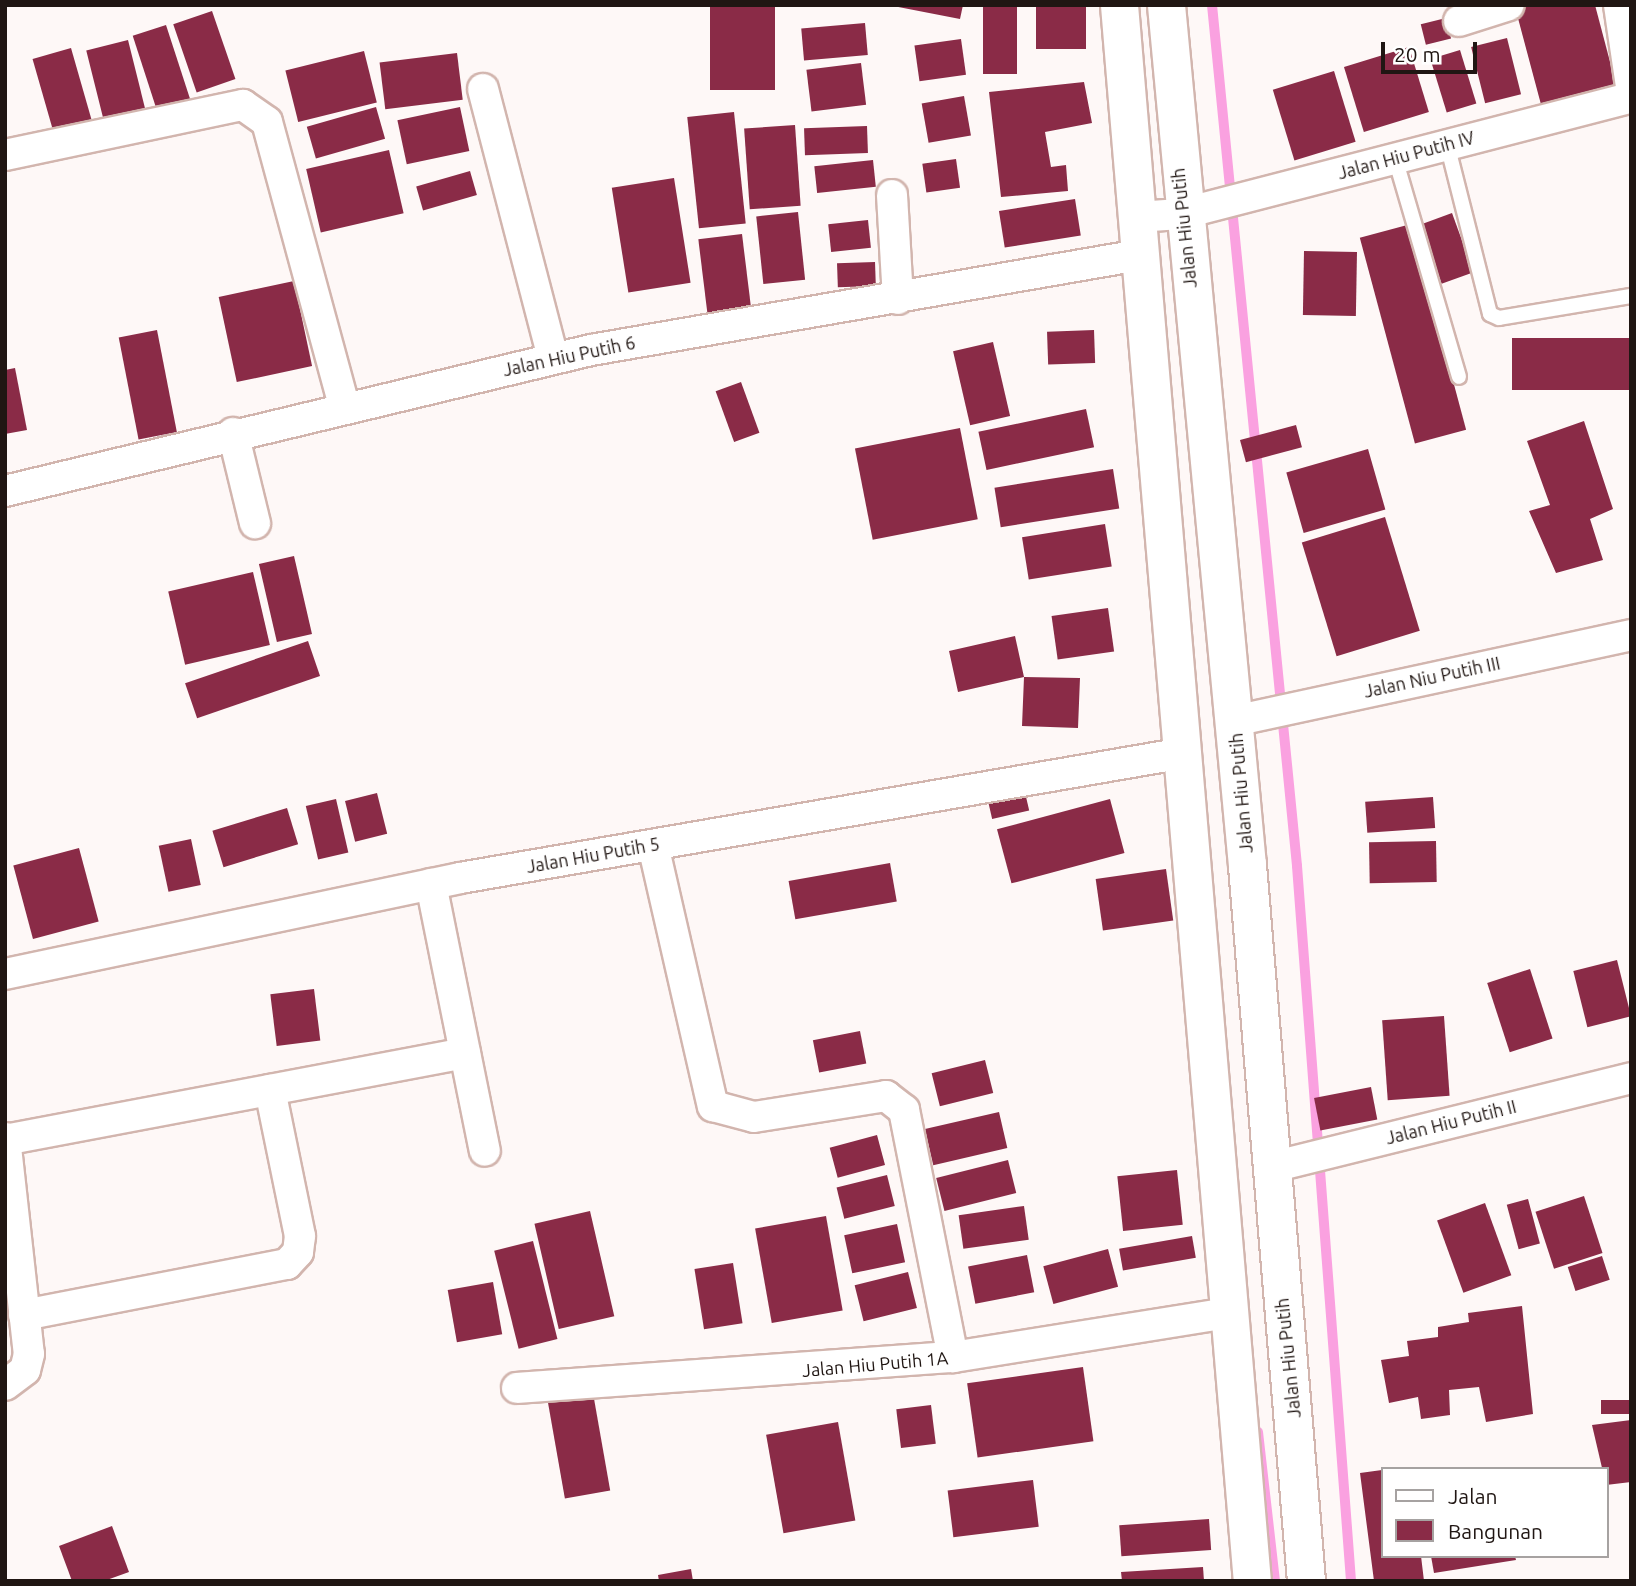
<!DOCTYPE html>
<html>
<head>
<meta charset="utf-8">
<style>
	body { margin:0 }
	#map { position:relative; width:1636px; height:1586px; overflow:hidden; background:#fef8f7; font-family:Ubuntu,sans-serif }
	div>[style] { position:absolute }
	.stream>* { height:10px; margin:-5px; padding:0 5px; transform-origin:5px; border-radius:5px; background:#faa1e0 }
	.building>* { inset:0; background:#8a2b47; transform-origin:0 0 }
	.roads { filter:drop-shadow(2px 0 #d2b5ae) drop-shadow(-2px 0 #d2b5ae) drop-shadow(0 2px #d2b5ae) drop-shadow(0 -2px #d2b5ae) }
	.service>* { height:14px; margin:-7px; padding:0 7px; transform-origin:7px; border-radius:7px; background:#fff }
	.minor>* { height:30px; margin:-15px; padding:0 15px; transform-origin:15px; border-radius:15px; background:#fff }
	.tertiary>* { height:37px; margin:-18.5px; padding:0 18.5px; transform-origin:18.5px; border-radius:18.5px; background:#fff }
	span { translate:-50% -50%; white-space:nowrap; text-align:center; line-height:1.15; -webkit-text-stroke:7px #fff; paint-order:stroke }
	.street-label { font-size:18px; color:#201613 }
	.frame { position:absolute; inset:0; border:7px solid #201613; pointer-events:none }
	.legend { position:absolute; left:1381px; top:1467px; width:228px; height:91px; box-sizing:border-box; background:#fff; border:2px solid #a6a2a1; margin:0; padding:9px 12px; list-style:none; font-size:21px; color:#201613 }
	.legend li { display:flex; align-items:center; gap:14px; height:35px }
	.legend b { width:35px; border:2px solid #a6a2a1 }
	.scale { position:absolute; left:1381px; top:42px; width:96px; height:32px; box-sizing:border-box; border:4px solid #201613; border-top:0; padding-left:9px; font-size:21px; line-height:24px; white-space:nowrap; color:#201613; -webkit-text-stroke:5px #fff; paint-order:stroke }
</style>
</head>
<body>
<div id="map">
	<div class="stream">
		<i style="left:1212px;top:5px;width:865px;rotate:84.36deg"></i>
		<i style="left:1297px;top:866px;width:717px;rotate:85.68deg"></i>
		<i style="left:1258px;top:1432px;width:150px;rotate:83.5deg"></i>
	</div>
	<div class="building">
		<i style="left:710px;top:5px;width:65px;height:85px"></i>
		<i style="clip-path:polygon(888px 5px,963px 5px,960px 19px)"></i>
		<i style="left:983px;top:5px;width:34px;height:69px"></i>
		<i style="left:1036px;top:5px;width:50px;height:44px"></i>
		<i style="clip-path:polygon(1595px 5px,1618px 92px,1543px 112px,1515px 7px)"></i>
		<i style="left:212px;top:11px;width:72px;height:41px;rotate:71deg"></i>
		<i style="left:1446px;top:18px;width:21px;height:26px;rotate:76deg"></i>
		<i style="left:865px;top:23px;width:32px;height:64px;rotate:85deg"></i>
		<i style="left:166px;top:25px;width:80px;height:35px;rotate:72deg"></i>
		<i style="left:1507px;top:38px;width:58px;height:37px;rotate:76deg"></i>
		<i style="left:961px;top:39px;width:36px;height:47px;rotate:82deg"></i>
		<i style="left:128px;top:40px;width:82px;height:43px;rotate:76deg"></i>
		<i style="left:1409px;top:47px;width:68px;height:68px;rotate:73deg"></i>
		<i style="left:71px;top:48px;width:79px;height:40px;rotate:74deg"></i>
		<i style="left:1460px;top:50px;width:56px;height:31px;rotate:73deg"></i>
		<i style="left:364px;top:51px;width:53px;height:81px;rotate:76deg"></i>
		<i style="left:457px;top:53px;width:47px;height:78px;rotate:83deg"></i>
		<i style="left:861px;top:63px;width:42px;height:55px;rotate:83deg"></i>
		<i style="left:1334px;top:71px;width:74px;height:64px;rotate:73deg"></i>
		<i style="clip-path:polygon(1084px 82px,1092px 123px,1045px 132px,1051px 167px,1066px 165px,1068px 191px,1001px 197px,989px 92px)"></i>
		<i style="left:964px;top:96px;width:40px;height:43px;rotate:80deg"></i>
		<i style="left:376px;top:107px;width:33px;height:72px;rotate:74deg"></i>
		<i style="left:460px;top:107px;width:45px;height:64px;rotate:78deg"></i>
		<i style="left:734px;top:112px;width:112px;height:47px;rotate:84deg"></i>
		<i style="left:795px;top:125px;width:81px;height:51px;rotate:86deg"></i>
		<i style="left:867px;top:126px;width:27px;height:63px;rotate:88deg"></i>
		<i style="left:389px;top:150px;width:65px;height:85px;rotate:77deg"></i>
		<i style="left:956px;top:159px;width:29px;height:34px;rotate:82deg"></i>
		<i style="left:873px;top:160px;width:27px;height:59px;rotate:84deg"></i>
		<i style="left:470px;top:171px;width:25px;height:56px;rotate:74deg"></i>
		<i style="left:674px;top:178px;width:106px;height:63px;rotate:81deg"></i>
		<i style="left:1075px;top:199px;width:37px;height:77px;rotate:81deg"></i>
		<i style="left:798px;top:212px;width:68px;height:42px;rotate:84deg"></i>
		<i style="left:1452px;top:213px;width:63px;height:34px;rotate:70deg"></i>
		<i style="left:868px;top:220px;width:28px;height:40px;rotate:84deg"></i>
		<i style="left:1411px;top:224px;width:213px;height:53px;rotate:75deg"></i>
		<i style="left:742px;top:234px;width:77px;height:44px;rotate:83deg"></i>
		<i style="left:1304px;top:251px;width:53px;height:64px;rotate:1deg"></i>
		<i style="left:875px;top:262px;width:24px;height:38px;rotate:88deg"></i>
		<i style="left:294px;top:281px;width:87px;height:77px;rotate:78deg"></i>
		<i style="left:157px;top:330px;width:104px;height:39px;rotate:79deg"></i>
		<i style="left:1094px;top:330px;width:33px;height:47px;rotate:88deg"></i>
		<i style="left:1631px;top:338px;width:52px;height:119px;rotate:90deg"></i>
		<i style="left:993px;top:342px;width:76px;height:41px;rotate:77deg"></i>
		<i style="clip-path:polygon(15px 368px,27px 430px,5px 434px,5px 370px)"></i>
		<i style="left:741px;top:382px;width:54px;height:27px;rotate:70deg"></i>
		<i style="left:1086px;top:409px;width:39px;height:110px;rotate:78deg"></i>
		<i style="clip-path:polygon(1584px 421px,1613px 509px,1590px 519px,1603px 560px,1556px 573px,1529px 511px,1550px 505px,1527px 441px)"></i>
		<i style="left:1296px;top:425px;width:23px;height:58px;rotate:75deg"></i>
		<i style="left:960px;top:428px;width:93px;height:107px;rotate:79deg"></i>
		<i style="left:1368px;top:449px;width:63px;height:85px;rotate:74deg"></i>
		<i style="left:1113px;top:469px;width:40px;height:120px;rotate:81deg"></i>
		<i style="left:1385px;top:517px;width:119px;height:87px;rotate:73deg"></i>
		<i style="left:1105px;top:524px;width:43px;height:84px;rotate:81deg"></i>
		<i style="left:294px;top:556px;width:80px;height:36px;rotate:77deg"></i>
		<i style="left:253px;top:572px;width:75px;height:87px;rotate:77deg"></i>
		<i style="left:1108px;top:608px;width:44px;height:57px;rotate:82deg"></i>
		<i style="clip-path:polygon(1015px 636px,1024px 677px,1080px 678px,1078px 728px,1022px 726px,1024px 677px,958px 692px,949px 651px)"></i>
		<i style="left:308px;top:641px;width:37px;height:130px;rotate:71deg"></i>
		<i style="left:1024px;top:788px;width:23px;height:38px;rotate:77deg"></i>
		<i style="left:377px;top:793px;width:42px;height:33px;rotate:76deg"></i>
		<i style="left:1433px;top:797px;width:31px;height:68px;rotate:86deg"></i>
		<i style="left:336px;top:799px;width:55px;height:31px;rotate:77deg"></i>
		<i style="left:1110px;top:799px;width:56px;height:117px;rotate:75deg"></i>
		<i style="left:287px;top:808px;width:38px;height:78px;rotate:73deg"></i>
		<i style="left:191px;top:839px;width:47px;height:33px;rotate:78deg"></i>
		<i style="left:1436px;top:841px;width:41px;height:67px;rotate:89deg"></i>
		<i style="left:79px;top:848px;width:76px;height:68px;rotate:75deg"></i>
		<i style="left:890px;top:863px;width:39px;height:103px;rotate:80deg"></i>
		<i style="left:1166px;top:869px;width:52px;height:71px;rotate:82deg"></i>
		<i style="left:1617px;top:960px;width:58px;height:45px;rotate:76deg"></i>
		<i style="left:1530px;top:969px;width:73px;height:45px;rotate:72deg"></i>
		<i style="left:314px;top:989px;width:52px;height:44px;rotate:83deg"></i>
		<i style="left:1444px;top:1016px;width:80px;height:62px;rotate:86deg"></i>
		<i style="left:860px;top:1031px;width:33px;height:48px;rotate:79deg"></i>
		<i style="left:985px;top:1060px;width:34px;height:55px;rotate:76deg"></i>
		<i style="left:1371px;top:1087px;width:33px;height:58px;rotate:79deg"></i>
		<i style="left:999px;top:1112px;width:37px;height:76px;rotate:77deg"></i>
		<i style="left:877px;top:1135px;width:31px;height:49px;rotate:75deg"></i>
		<i style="left:1008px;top:1160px;width:34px;height:74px;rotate:76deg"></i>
		<i style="left:1177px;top:1170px;width:55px;height:60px;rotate:84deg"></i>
		<i style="left:887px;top:1175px;width:32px;height:52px;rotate:76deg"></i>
		<i style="left:1584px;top:1196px;width:60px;height:51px;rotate:72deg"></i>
		<i style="left:1528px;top:1199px;width:46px;height:22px;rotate:75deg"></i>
		<i style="left:1485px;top:1203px;width:77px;height:51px;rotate:70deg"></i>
		<i style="left:1024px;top:1206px;width:34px;height:66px;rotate:82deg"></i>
		<i style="left:590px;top:1211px;width:108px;height:57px;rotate:77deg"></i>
		<i style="left:826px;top:1216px;width:96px;height:72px;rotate:80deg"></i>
		<i style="left:897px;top:1224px;width:39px;height:54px;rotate:78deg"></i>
		<i style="left:1192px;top:1236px;width:22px;height:74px;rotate:80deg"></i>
		<i style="left:533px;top:1241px;width:101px;height:40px;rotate:76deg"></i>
		<i style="left:1108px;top:1249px;width:39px;height:67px;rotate:75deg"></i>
		<i style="left:1027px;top:1255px;width:38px;height:60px;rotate:79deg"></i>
		<i style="left:1602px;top:1256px;width:25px;height:36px;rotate:72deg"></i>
		<i style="left:733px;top:1263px;width:61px;height:39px;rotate:81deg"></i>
		<i style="left:908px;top:1272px;width:37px;height:55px;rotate:76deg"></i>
		<i style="left:493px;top:1282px;width:53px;height:46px;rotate:80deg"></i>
		<i style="clip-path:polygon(1522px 1306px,1533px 1414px,1486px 1422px,1479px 1387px,1449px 1390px,1450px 1415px,1421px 1419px,1418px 1397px,1389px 1403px,1381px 1360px,1409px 1356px,1407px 1341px,1438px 1337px,1438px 1327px,1469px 1322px,1468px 1313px)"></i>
		<i style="left:1083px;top:1367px;width:75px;height:117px;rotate:82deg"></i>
		<i style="left:593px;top:1393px;width:99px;height:46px;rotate:80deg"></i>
		<i style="left:1631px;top:1400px;width:14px;height:30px;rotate:90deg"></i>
		<i style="left:931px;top:1405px;width:39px;height:35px;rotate:83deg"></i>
		<i style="clip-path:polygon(1631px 1420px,1631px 1482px,1606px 1485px,1592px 1425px)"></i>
		<i style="left:838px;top:1422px;width:100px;height:73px;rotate:80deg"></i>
		<i style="clip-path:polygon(1382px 1470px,1382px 1556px,1421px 1556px,1424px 1581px,1374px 1581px,1360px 1473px)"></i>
		<i style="left:1033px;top:1480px;width:47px;height:86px;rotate:83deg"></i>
		<i style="left:1209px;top:1519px;width:31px;height:90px;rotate:86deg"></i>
		<i style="clip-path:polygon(112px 1526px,129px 1572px,104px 1581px,72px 1581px,59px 1546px)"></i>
		<i style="clip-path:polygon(1431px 1556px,1515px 1556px,1516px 1560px,1434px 1573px)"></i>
		<i style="clip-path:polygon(1203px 1567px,1204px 1581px,1122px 1581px,1121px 1572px)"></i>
		<i style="clip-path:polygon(691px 1569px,693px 1581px,659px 1581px,658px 1575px)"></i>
	</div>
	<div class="roads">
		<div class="service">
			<i style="left:1447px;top:144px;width:175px;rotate:75.8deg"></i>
			<i style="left:1490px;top:314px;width:10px;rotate:24deg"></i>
			<i style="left:1499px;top:318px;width:134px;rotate:-9.5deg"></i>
			<i style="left:1395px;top:158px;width:228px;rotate:73.7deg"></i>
		</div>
		<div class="minor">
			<i style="left:1619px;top:5px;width:82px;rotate:81.6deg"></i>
			<i style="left:1459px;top:21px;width:52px;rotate:-17.7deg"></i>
			<i style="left:483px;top:89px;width:278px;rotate:75.4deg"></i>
			<i style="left:5px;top:155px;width:243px;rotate:-11.9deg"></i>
			<i style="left:243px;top:105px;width:29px;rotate:35deg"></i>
			<i style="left:267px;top:122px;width:293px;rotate:74.8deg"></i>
			<i style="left:892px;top:195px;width:104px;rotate:86.7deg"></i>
			<i style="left:1136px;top:217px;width:45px;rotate:-3.8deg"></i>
			<i style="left:1181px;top:214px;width:465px;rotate:-14.5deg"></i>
			<i style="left:233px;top:433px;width:93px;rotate:76.3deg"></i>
			<i style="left:5px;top:491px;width:603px;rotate:-13.53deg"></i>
			<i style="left:591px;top:350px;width:556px;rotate:-9.83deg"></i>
			<i style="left:1234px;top:721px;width:406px;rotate:-12.2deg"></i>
			<i style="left:653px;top:845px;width:268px;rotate:77.1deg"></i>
			<i style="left:713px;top:1106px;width:42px;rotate:15deg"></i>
			<i style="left:754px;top:1117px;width:134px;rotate:-9deg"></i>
			<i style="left:886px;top:1096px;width:23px;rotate:38deg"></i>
			<i style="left:904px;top:1110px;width:252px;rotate:78.8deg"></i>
			<i style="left:431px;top:884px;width:272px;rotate:78.6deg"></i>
			<i style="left:5px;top:974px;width:465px;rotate:-11.9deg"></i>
			<i style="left:460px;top:878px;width:735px;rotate:-9.8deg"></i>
			<i style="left:5px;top:1138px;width:217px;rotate:83.7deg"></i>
			<i style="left:29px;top:1354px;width:16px;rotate:104deg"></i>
			<i style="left:25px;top:1370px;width:25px;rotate:143deg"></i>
			<i style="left:5px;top:1140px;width:468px;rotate:-10.7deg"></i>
			<i style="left:1272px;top:1167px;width:370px;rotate:-13.9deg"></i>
			<i style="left:24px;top:1315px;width:268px;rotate:-11deg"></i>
			<i style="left:287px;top:1264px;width:16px;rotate:-47deg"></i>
			<i style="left:298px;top:1252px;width:16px;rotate:-83deg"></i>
			<i style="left:300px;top:1236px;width:149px;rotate:-101.6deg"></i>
			<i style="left:517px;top:1388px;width:437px;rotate:-4.1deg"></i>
			<i style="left:953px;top:1357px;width:279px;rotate:-9.1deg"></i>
		</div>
		<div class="tertiary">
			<i style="left:1119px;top:5px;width:1582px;rotate:85.18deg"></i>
			<i style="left:1166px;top:5px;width:864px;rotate:84.62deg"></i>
			<i style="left:1247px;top:865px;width:718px;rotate:85.29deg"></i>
		</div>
	</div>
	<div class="street-label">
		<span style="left:1406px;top:155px;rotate:-15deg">Jalan Hiu Putih IV</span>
		<span style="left:1184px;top:228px;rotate:-96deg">Jalan Hiu Putih</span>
		<span style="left:569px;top:356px;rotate:-12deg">Jalan Hiu Putih 6</span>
		<span style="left:1432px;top:677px;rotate:-12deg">Jalan Niu Putih III</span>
		<span style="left:1241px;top:793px;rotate:-95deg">Jalan Hiu Putih</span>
		<span style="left:593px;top:855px;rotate:-10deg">Jalan Hiu Putih 5</span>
		<span style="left:1451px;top:1122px;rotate:-14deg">Jalan Hiu Putih II</span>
		<span style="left:1288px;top:1358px;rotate:-96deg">Jalan Hiu Putih</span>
		<span style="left:875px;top:1364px;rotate:-5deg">Jalan Hiu Putih 1A</span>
	</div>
	<div class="frame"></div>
	<ul class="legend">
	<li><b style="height:9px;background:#fff"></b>Jalan</li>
	<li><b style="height:19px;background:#8a2b47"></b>Bangunan</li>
	</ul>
	<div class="scale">20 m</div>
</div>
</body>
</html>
